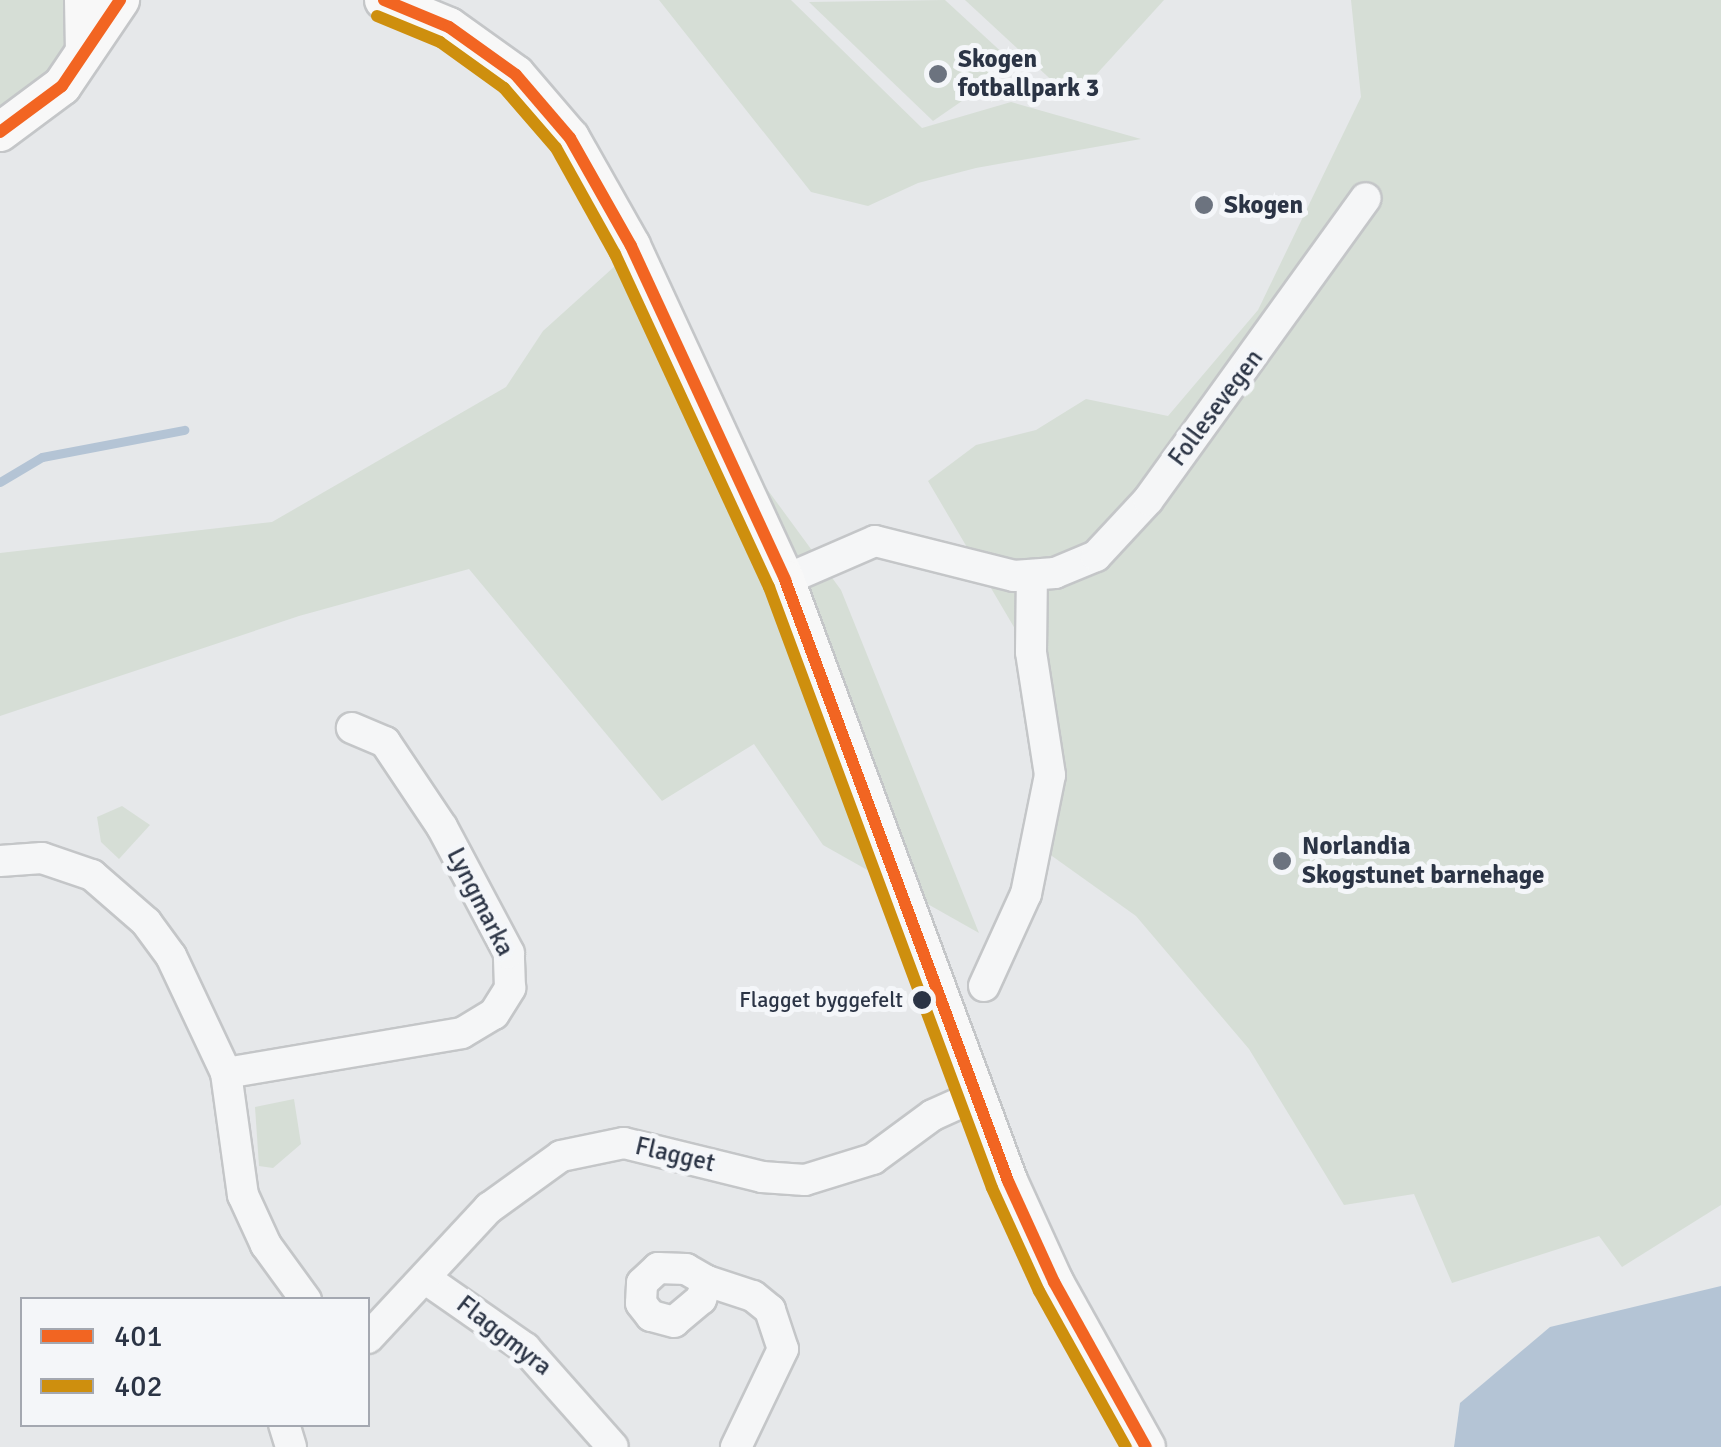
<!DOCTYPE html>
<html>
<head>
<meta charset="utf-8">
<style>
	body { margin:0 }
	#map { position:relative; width:1721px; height:1447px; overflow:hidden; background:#e6e8ea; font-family:Signika,sans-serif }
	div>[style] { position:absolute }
	.green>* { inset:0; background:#d6ded6 }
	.water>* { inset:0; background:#b4c4d5 }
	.stream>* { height:9px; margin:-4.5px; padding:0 4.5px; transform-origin:4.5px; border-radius:4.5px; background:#b4c4d5 }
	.roads { filter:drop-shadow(2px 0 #c4c6c8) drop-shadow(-2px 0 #c4c6c8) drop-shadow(0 2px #c4c6c8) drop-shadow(0 -2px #c4c6c8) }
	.minor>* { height:30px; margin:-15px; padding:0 15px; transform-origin:15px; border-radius:15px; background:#f5f6f7 }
	.major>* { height:38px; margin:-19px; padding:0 19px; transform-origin:19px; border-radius:19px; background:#f8f8f8 }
	.bus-1>* { height:12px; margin:-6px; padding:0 6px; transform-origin:6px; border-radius:6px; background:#f26522 }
	.bus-2>* { height:12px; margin:-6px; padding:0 6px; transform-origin:6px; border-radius:6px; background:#ce8f0e }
	.dots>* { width:28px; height:28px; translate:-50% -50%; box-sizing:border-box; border:5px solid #f4f6f9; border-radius:50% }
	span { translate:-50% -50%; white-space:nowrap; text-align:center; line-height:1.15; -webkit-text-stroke:10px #f4f6f9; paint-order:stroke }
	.bus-label { font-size:22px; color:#2b3445 }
	.right { translate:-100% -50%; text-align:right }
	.poi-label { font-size:25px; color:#2b3445; font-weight:700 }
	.left { translate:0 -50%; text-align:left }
	.street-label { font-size:25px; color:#2b3445 }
	.legend { position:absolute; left:20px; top:1297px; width:350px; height:130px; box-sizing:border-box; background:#f4f6f9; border:2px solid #a4a8b1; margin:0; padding:12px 18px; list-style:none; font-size:30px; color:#2b3445 }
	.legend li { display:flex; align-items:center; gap:20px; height:50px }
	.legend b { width:50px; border:2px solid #a4a8b1 }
</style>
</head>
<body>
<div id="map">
	<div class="green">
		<i style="clip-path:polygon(0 0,110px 0,0 131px)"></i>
		<i style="clip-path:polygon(659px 0,791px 0,922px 128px,1011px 102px,1141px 139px,976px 168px,918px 183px,868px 206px,811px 192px)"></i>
		<i style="clip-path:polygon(945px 0,1007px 57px,975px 92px,933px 121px,809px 2px)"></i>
		<i style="clip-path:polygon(965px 0,1164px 0,1073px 100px)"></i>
		<i style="clip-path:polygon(1351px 0,1721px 0,1721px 1205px,1622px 1267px,1599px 1236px,1452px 1283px,1414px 1194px,1344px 1205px,1249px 1049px,1136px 916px,1038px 846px,1046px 768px,1021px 639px,928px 481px,976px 445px,1036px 430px,1086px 399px,1168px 416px,1258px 310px,1361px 97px)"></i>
		<i style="clip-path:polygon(646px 238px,671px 358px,841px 590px,979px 933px,823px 845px,754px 744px,662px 801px,469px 569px,299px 616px,0 716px,0 553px,272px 522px,506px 387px,543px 331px)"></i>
		<i style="clip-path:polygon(122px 806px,150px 825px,119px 859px,101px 842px,97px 817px)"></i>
		<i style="clip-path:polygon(294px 1099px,301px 1144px,273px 1168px,259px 1166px,255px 1107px)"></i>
	</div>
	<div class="water">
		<i style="clip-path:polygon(1721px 1286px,1721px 1447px,1454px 1447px,1460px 1403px,1550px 1327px)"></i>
	</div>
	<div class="stream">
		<i style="left:0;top:482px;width:49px;rotate:-30.8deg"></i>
		<i style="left:42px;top:457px;width:145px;rotate:-10.8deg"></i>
	</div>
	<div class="roads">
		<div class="minor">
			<i style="left:785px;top:580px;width:98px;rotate:-23.4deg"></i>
			<i style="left:875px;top:541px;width:143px;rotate:14.1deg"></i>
			<i style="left:1014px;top:576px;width:41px;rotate:-4.2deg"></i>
			<i style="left:1055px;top:573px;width:44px;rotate:-22.5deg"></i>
			<i style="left:1096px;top:556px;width:76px;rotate:-47.1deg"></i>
			<i style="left:1148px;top:500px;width:372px;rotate:-54.2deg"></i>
			<i style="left:0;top:861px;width:42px;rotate:-4.1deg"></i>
			<i style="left:42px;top:858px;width:53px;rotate:18.8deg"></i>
			<i style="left:92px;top:875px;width:72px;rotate:41deg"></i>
			<i style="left:146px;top:922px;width:42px;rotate:53.7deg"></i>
			<i style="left:171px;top:956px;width:129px;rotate:64.8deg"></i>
			<i style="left:226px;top:1073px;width:123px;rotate:82.1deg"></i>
			<i style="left:243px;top:1195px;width:55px;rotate:65.3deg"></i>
			<i style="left:266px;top:1245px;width:68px;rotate:54deg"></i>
			<i style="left:984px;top:986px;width:101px;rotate:-65.5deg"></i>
			<i style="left:1026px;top:894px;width:121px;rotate:-78.6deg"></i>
			<i style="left:1050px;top:775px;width:124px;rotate:-98.8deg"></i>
			<i style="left:1031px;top:652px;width:77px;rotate:-89.3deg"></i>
			<i style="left:226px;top:1073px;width:239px;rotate:-9.6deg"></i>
			<i style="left:462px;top:1033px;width:37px;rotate:-31deg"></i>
			<i style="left:494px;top:1014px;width:31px;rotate:-58deg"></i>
			<i style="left:510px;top:988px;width:35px;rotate:-92deg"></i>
			<i style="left:509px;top:953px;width:143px;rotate:-118deg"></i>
			<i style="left:442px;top:827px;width:102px;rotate:-123.8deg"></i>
			<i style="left:385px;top:742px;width:36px;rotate:-157deg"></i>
			<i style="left:658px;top:1268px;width:28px;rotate:2deg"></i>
			<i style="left:686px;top:1269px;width:24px;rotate:30deg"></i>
			<i style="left:707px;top:1281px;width:19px;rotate:108deg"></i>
			<i style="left:701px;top:1299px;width:35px;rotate:140deg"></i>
			<i style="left:674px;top:1322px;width:24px;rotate:-165deg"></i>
			<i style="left:651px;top:1316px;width:16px;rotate:-128deg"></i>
			<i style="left:641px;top:1303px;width:20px;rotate:-87deg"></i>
			<i style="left:642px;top:1283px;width:22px;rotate:-43deg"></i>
			<i style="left:426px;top:1279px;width:121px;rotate:34.9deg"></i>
			<i style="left:525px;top:1348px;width:132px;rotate:48.4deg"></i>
			<i style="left:707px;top:1281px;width:48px;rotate:18.1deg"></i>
			<i style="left:753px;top:1296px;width:22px;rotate:39deg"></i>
			<i style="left:770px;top:1310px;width:41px;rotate:71.6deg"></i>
			<i style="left:783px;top:1349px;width:109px;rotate:115.6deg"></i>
			<i style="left:368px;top:1338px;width:178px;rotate:-47.1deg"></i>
			<i style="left:489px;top:1208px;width:89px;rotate:-35.8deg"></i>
			<i style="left:561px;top:1156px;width:64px;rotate:-11.7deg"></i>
			<i style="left:624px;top:1143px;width:142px;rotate:13.8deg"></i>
			<i style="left:762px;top:1177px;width:43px;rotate:4deg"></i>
			<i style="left:805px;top:1180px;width:71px;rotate:-17.2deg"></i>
			<i style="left:873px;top:1159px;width:74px;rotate:-36.3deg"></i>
			<i style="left:933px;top:1115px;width:46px;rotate:-24.3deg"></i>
			<i style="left:284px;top:1424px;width:24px;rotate:73deg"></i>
		</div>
		<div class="major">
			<i style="left:84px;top:0;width:50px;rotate:88.9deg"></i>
			<i style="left:384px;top:0;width:70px;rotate:22.6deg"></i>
			<i style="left:449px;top:27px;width:82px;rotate:35.6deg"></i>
			<i style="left:516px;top:75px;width:83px;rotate:49.4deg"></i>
			<i style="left:570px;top:138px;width:124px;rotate:60.5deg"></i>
			<i style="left:631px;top:246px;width:368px;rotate:65.2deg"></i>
			<i style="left:785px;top:580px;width:641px;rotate:69.64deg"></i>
			<i style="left:1008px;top:1181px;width:111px;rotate:65.5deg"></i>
			<i style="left:1054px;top:1282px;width:189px;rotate:60.9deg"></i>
			<i style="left:0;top:132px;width:77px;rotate:-36.6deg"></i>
			<i style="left:62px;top:86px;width:104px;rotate:-56deg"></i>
		</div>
	</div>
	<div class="bus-1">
		<i style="left:384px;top:0;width:70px;rotate:22.6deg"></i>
		<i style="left:449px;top:27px;width:82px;rotate:35.6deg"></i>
		<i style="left:516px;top:75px;width:83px;rotate:49.4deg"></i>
		<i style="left:570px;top:138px;width:124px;rotate:60.5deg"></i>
		<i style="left:631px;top:246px;width:368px;rotate:65.2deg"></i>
		<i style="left:785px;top:580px;width:641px;rotate:69.64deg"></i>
		<i style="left:1008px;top:1181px;width:111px;rotate:65.5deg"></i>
		<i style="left:1054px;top:1282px;width:189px;rotate:60.9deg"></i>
		<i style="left:0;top:132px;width:77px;rotate:-36.6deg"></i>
		<i style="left:62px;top:86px;width:104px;rotate:-56deg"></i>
	</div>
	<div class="bus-2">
		<i style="left:377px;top:16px;width:68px;rotate:22.4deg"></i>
		<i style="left:440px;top:42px;width:79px;rotate:35.7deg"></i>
		<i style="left:504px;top:88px;width:79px;rotate:49.1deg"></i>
		<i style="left:556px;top:148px;width:121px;rotate:60.9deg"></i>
		<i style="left:615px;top:254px;width:367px;rotate:65.2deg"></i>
		<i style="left:769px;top:587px;width:641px;rotate:69.64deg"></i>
		<i style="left:992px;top:1188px;width:113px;rotate:65.5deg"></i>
		<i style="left:1039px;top:1291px;width:179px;rotate:60.9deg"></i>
	</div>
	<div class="dots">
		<i style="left:938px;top:74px;background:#6c737f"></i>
		<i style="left:1204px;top:205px;background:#6c737f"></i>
		<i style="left:1282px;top:861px;background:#6c737f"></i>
		<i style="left:922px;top:1000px;background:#2b3445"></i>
	</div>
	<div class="bus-label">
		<span class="right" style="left:903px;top:1000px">Flagget byggefelt</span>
	</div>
	<div class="poi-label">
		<span class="left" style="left:958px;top:74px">Skogen<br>fotballpark 3</span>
		<span class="left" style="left:1224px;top:205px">Skogen</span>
		<span class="left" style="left:1302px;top:861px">Norlandia<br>Skogstunet barnehage</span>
	</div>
	<div class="street-label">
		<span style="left:1216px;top:408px;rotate:-53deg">Follesevegen</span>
		<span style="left:480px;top:902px;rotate:63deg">Lyngmarka</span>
		<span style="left:675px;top:1155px;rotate:13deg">Flagget</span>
		<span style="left:504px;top:1336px;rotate:38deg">Flaggmyra</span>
	</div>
	<ul class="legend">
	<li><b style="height:12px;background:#f26522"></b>401</li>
	<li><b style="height:12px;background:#ce8f0e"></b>402</li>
	</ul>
</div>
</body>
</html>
